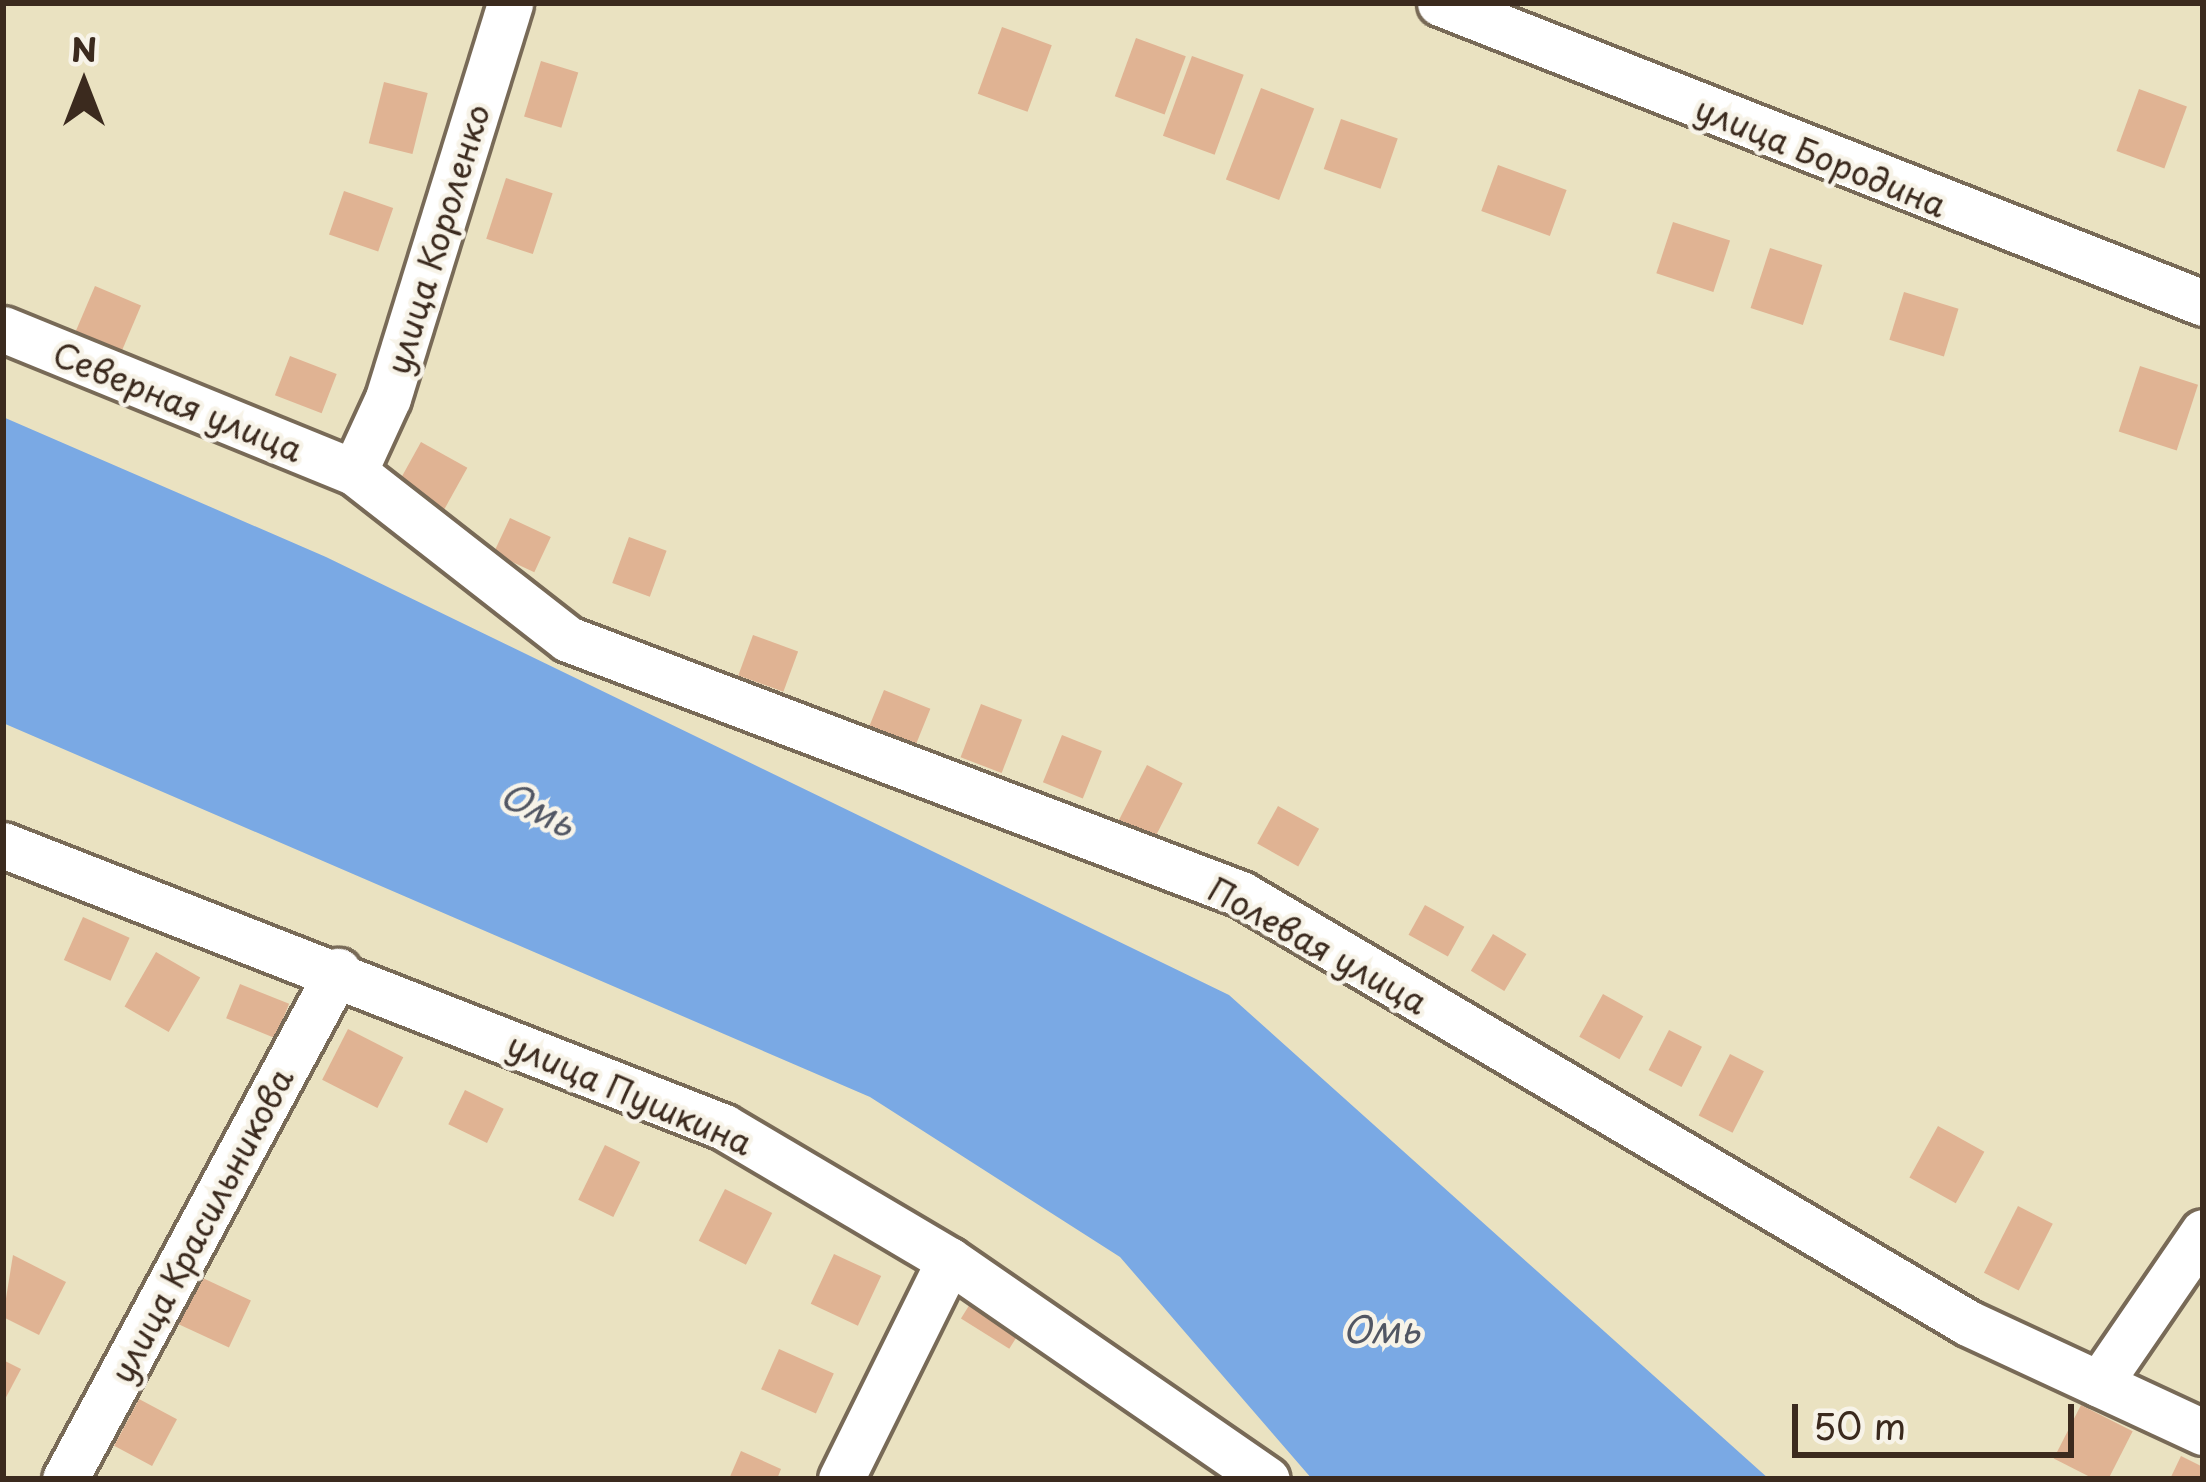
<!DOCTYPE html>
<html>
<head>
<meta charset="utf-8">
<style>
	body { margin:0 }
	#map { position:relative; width:2206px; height:1482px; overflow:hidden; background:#eae2c1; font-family:"Playpen Sans",sans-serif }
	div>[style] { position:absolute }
	.water>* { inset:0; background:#7aa9e4 }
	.building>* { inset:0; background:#e0b393; transform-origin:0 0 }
	.roads { filter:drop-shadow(3px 0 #786a57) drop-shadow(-3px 0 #786a57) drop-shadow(0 3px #786a57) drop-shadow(0 -3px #786a57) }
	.street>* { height:45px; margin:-22.5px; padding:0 22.5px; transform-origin:22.5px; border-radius:22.5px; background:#fff }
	span { translate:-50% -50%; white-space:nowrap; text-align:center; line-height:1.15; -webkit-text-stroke:9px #f7f3e8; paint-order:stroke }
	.street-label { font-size:33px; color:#3b2a1e }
	.water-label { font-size:36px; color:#515663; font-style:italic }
	.frame { position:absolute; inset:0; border:6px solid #3b2a1e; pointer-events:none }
	.north { position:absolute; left:24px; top:24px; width:120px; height:120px; -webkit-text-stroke:9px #f7f3e8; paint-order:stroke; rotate:0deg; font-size:33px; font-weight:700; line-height:48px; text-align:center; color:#3b2a1e }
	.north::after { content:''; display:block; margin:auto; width:42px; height:54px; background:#3b2a1e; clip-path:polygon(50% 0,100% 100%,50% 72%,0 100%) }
	.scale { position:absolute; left:1792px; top:1404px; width:282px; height:54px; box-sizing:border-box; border:6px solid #3b2a1e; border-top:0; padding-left:15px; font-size:36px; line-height:42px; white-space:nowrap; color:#3b2a1e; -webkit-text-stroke:9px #f7f3e8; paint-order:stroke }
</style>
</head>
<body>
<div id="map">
	<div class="water">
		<i style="clip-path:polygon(3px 417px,326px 557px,1229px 995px,1769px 1479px,1312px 1479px,1120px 1257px,870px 1097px,3px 723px)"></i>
	</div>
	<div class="building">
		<i style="left:1002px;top:27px;width:53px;height:71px;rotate:20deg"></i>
		<i style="left:1136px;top:38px;width:53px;height:62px;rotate:20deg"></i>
		<i style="left:1192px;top:56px;width:55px;height:85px;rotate:20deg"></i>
		<i style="left:541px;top:61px;width:39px;height:58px;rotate:17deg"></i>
		<i style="left:384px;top:82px;width:45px;height:63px;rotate:14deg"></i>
		<i style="left:1261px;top:88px;width:57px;height:98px;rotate:21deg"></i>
		<i style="left:2139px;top:89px;width:51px;height:66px;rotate:20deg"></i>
		<i style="left:1341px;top:119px;width:60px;height:53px;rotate:19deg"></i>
		<i style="left:1498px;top:165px;width:73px;height:49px;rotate:20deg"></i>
		<i style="left:506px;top:178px;width:49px;height:64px;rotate:18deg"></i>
		<i style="left:344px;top:191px;width:52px;height:46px;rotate:19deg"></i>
		<i style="left:1673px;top:222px;width:60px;height:54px;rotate:18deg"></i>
		<i style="left:1770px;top:248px;width:55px;height:63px;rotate:18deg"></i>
		<i style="left:95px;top:286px;width:50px;height:52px;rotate:23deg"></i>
		<i style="left:1904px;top:292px;width:57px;height:50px;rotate:17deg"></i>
		<i style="left:290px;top:356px;width:50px;height:42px;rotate:21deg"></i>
		<i style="left:2140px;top:366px;width:61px;height:69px;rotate:18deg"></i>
		<i style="left:421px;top:442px;width:53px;height:56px;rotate:29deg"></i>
		<i style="left:510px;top:518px;width:45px;height:39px;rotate:25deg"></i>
		<i style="left:629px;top:537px;width:40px;height:49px;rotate:20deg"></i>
		<i style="left:753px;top:635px;width:48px;height:43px;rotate:20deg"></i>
		<i style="left:884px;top:690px;width:50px;height:43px;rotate:22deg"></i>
		<i style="left:981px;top:704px;width:44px;height:57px;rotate:21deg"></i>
		<i style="left:1062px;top:735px;width:43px;height:51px;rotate:22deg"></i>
		<i style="left:1147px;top:765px;width:40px;height:66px;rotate:27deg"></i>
		<i style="left:1278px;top:806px;width:47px;height:43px;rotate:29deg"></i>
		<i style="left:1425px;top:905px;width:45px;height:34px;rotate:29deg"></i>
		<i style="left:83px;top:917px;width:51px;height:47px;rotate:24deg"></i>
		<i style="left:1493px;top:934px;width:39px;height:43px;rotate:31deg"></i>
		<i style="left:156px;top:952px;width:51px;height:63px;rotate:30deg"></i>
		<i style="left:240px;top:984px;width:53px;height:37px;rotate:22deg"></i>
		<i style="left:1603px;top:994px;width:46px;height:49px;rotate:29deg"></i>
		<i style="left:348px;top:1029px;width:62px;height:57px;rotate:27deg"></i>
		<i style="left:1669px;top:1030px;width:37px;height:45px;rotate:27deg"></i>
		<i style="left:1730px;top:1054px;width:38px;height:69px;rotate:27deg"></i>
		<i style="left:465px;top:1090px;width:43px;height:38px;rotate:26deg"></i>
		<i style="left:1938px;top:1126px;width:53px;height:59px;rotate:29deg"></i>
		<i style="left:605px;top:1145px;width:39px;height:61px;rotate:26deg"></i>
		<i style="left:725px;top:1189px;width:53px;height:58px;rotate:27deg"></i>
		<i style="left:2018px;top:1206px;width:39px;height:75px;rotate:27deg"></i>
		<i style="left:834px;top:1254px;width:52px;height:55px;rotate:25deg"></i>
		<i style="clip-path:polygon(13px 1255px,66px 1282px,39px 1335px,3px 1317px)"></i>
		<i style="left:192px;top:1273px;width:65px;height:52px;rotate:25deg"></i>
		<i style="left:980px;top:1288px;width:57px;height:36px;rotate:32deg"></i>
		<i style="left:779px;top:1349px;width:60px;height:44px;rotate:24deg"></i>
		<i style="clip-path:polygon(3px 1360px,21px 1369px,3px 1403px)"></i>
		<i style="left:139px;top:1399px;width:43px;height:53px;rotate:28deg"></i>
		<i style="left:2081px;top:1405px;width:58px;height:60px;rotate:27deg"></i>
		<i style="clip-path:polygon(741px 1451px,781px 1469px,777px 1479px,729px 1479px)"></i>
		<i style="clip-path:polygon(2181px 1456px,2203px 1467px,2203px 1479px,2170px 1479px)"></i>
	</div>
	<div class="roads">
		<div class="street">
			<i style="left:1440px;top:3px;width:820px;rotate:21.46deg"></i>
			<i style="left:3px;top:329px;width:379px;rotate:22.2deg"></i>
			<i style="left:354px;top:472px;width:271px;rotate:38deg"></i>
			<i style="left:568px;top:639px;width:720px;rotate:20.75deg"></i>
			<i style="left:1241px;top:894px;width:844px;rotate:30.54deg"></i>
			<i style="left:1968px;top:1323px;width:259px;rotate:24.9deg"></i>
			<i style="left:354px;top:472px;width:81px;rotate:-65.3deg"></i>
			<i style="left:388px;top:398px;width:413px;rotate:-72.8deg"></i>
			<i style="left:3px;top:845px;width:774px;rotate:21.36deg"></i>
			<i style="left:724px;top:1127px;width:261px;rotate:30.6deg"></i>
			<i style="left:949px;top:1260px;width:386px;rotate:34.6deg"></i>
			<i style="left:2099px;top:1384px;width:184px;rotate:-55.6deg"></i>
			<i style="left:65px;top:1479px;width:577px;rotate:-61.75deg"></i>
			<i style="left:841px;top:1479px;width:244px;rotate:-63.7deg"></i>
		</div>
	</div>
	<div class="street-label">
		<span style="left:1821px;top:156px;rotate:22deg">улица Бородина</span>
		<span style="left:437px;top:239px;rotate:-73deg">улица Короленко</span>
		<span style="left:178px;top:401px;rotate:22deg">Северная улица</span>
		<span style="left:1318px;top:945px;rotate:29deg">Полевая улица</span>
		<span style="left:630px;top:1093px;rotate:23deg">улица Пушкина</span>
		<span style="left:201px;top:1225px;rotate:-62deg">улица Красильникова</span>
	</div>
	<div class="water-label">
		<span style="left:538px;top:808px;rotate:27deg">Омь</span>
		<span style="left:1381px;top:1329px">Омь</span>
	</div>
	<div class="frame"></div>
	<div class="north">N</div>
	<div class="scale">50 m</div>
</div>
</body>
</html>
